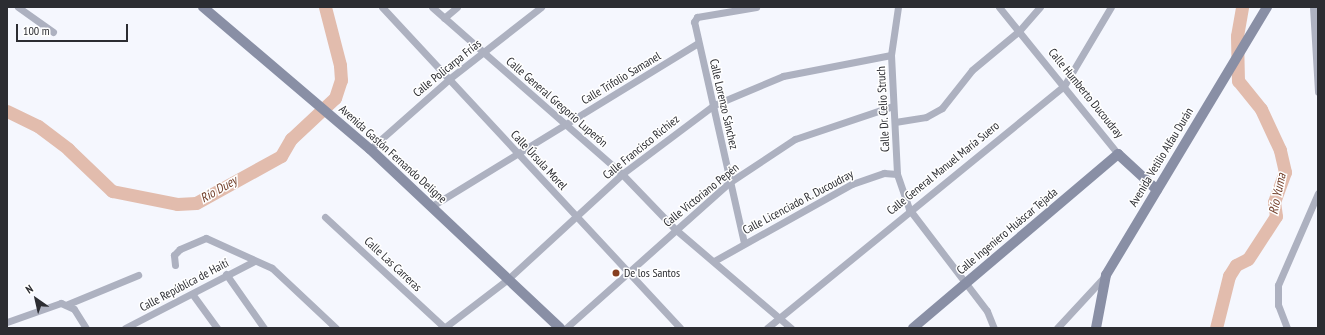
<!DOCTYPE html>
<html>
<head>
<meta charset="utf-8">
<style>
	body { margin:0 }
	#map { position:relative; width:1325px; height:335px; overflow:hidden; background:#f5f7fe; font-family:"PT Sans Narrow",sans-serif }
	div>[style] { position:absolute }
	.river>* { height:13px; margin:-6.5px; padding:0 6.5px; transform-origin:6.5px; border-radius:6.5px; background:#e2bcad }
	.street>* { height:7px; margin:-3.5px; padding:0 3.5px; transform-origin:3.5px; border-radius:3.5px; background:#adb1c0 }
	.secondary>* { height:10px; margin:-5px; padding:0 5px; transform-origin:5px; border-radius:5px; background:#898fa5 }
	.dots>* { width:11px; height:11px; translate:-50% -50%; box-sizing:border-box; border:2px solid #fff; border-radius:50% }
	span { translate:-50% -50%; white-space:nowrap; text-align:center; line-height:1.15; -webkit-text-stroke:3px #fff; paint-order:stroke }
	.street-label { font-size:12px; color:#2c2d32 }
	.poi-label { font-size:12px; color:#2c2d32 }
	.left { translate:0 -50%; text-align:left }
	.water-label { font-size:13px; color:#73402b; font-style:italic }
	.frame { position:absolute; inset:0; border:8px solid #2c2d32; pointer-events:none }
	.north { position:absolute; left:16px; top:279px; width:40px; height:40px; -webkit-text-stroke:3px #fff; paint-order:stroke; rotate:326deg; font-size:11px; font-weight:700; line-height:16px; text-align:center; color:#2c2d32 }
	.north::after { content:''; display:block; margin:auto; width:14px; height:18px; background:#2c2d32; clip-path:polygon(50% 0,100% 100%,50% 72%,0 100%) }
	.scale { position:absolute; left:16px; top:24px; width:112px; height:18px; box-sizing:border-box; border:2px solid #2c2d32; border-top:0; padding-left:5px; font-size:12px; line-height:14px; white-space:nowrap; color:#2c2d32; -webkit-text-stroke:3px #fff; paint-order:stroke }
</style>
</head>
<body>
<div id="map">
	<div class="river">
		<i style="left:7px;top:111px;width:34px;rotate:26deg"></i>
		<i style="left:38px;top:126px;width:38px;rotate:37deg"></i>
		<i style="left:68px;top:149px;width:61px;rotate:43.7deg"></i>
		<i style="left:112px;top:191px;width:66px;rotate:11.3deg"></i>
		<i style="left:177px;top:204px;width:19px;rotate:-3deg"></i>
		<i style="left:196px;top:203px;width:97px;rotate:-28.9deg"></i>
		<i style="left:281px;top:156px;width:20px;rotate:-60deg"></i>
		<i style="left:291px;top:139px;width:60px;rotate:-43deg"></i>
		<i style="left:335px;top:98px;width:19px;rotate:-72deg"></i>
		<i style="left:341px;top:80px;width:15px;rotate:-94deg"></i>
		<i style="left:340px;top:65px;width:60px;rotate:-104.5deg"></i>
		<i style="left:1216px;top:328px;width:54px;rotate:-76deg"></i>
		<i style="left:1229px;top:276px;width:13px;rotate:-58deg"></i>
		<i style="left:1236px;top:265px;width:13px;rotate:-27deg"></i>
		<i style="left:1248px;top:259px;width:51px;rotate:-56.9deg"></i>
		<i style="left:1276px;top:216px;width:14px;rotate:-98deg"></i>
		<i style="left:1274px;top:202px;width:32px;rotate:-70deg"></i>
		<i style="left:1285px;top:172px;width:23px;rotate:-103deg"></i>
		<i style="left:1280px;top:150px;width:45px;rotate:-114.9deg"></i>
		<i style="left:1261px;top:109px;width:36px;rotate:-129deg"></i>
		<i style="left:1238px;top:81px;width:45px;rotate:-91.3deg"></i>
		<i style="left:1237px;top:36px;width:29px;rotate:-80deg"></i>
	</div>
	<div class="street">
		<i style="left:18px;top:7px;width:43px;rotate:35.5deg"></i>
		<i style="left:382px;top:7px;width:438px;rotate:47.1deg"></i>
		<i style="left:432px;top:7px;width:253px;rotate:41.3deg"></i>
		<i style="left:622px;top:174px;width:76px;rotate:46.1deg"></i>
		<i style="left:675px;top:229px;width:153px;rotate:40.5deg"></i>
		<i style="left:898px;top:7px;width:49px;rotate:98.3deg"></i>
		<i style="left:891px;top:55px;width:119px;rotate:87.1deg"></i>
		<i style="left:897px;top:174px;width:37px;rotate:71deg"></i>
		<i style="left:909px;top:209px;width:128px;rotate:52.6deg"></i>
		<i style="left:987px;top:311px;width:18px;rotate:68deg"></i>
		<i style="left:999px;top:7px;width:189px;rotate:51deg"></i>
		<i style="left:1313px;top:7px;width:85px;rotate:86.6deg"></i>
		<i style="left:444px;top:18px;width:17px;rotate:-40deg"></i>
		<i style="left:895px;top:122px;width:31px;rotate:-9deg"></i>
		<i style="left:926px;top:117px;width:18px;rotate:-29deg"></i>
		<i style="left:942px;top:108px;width:48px;rotate:-51.7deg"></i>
		<i style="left:972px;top:70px;width:61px;rotate:-39.7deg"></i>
		<i style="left:1019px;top:31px;width:32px;rotate:-49deg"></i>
		<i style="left:370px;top:149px;width:106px;rotate:-41.5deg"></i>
		<i style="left:449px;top:79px;width:117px;rotate:-38deg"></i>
		<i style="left:432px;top:206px;width:312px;rotate:-31.5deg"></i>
		<i style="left:325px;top:217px;width:163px;rotate:42.8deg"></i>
		<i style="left:744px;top:243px;width:227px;rotate:-102.7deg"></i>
		<i style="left:694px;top:22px;width:6px;rotate:-59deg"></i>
		<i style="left:697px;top:17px;width:60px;rotate:-9.6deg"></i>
		<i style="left:714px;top:261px;width:158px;rotate:-29.2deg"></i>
		<i style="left:852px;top:184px;width:34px;rotate:-19deg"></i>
		<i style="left:884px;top:173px;width:13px;rotate:4deg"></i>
		<i style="left:175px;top:265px;width:10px;rotate:-96deg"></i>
		<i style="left:174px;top:255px;width:8px;rotate:-45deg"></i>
		<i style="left:180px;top:249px;width:28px;rotate:-23deg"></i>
		<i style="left:206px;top:238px;width:72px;rotate:24.4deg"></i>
		<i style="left:272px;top:268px;width:88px;rotate:43.2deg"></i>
		<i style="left:226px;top:274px;width:66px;rotate:54.9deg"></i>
		<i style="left:193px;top:295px;width:41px;rotate:54deg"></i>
		<i style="left:68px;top:304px;width:76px;rotate:-22.5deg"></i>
		<i style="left:7px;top:322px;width:57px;rotate:-19.4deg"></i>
		<i style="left:61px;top:303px;width:14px;rotate:25deg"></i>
		<i style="left:74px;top:309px;width:22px;rotate:58deg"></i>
		<i style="left:125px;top:328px;width:145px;rotate:-27.4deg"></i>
		<i style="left:444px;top:328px;width:81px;rotate:-37.4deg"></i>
		<i style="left:508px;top:279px;width:155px;rotate:-42.6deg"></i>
		<i style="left:622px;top:174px;width:115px;rotate:-36.9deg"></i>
		<i style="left:714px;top:105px;width:75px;rotate:-22.8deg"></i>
		<i style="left:783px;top:76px;width:110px;rotate:-11deg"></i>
		<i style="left:566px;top:328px;width:220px;rotate:-41.7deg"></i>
		<i style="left:730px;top:182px;width:78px;rotate:-33.5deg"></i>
		<i style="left:795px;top:139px;width:103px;rotate:-18.6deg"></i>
		<i style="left:767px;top:328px;width:383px;rotate:-39.2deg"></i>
		<i style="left:1064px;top:86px;width:92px;rotate:-59.3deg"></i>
		<i style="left:1057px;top:328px;width:72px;rotate:-47.2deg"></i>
		<i style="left:1287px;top:328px;width:25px;rotate:-111deg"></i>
		<i style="left:1278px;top:305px;width:20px;rotate:-90deg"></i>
		<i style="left:1278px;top:285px;width:100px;rotate:-66.5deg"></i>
	</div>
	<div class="secondary">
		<i style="left:203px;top:7px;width:219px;rotate:40.4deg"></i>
		<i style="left:370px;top:149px;width:261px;rotate:43.3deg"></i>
		<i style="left:913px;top:328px;width:269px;rotate:-40.3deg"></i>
		<i style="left:1118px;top:154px;width:53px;rotate:42.7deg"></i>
		<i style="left:1096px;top:328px;width:54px;rotate:-79.3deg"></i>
		<i style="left:1106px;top:275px;width:313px;rotate:-59deg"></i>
	</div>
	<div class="dots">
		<i style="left:616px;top:273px;background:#873f1f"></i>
	</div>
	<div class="street-label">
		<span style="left:447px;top:68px;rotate:-39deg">Calle Policarpa Frías</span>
		<span style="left:621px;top:78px;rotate:-31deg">Calle Trifolio Samanel</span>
		<span style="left:1086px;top:93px;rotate:51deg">Calle Humberto Ducoudray</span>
		<span style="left:557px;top:102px;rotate:41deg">Calle General Gregorio Luperón</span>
		<span style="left:724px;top:104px;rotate:77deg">Calle Lorenzo Sánchez</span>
		<span style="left:883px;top:109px;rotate:-93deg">Calle Dr. Celio Struch</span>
		<span style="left:641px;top:147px;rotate:-39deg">Calle Francisco Richiez</span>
		<span style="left:393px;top:154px;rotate:42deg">Avenida Gastón Fernando Deligne</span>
		<span style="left:1161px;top:157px;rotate:-59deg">Avenida Vetilio Alfau Durán</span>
		<span style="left:539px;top:160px;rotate:47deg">Calle Úrsula Morel</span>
		<span style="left:943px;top:168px;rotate:-39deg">Calle General Manuel María Suero</span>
		<span style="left:701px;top:195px;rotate:-39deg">Calle Victoriano Pepén</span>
		<span style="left:798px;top:202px;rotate:-28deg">Calle Licenciado R. Ducoudray</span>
		<span style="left:1007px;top:231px;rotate:-40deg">Calle Ingeniero Huáscar Tejada</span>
		<span style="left:393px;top:264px;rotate:43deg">Calle Las Carreras</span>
		<span style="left:184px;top:285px;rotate:-28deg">Calle República de Haití</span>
	</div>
	<div class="poi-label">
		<span class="left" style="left:624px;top:273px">De los Santos</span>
	</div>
	<div class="water-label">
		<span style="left:219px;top:190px;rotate:-30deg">Río Duey</span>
		<span style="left:1278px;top:194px;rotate:-78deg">Río Yuma</span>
	</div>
	<div class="frame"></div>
	<div class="north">N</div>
	<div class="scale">100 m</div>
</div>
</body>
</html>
